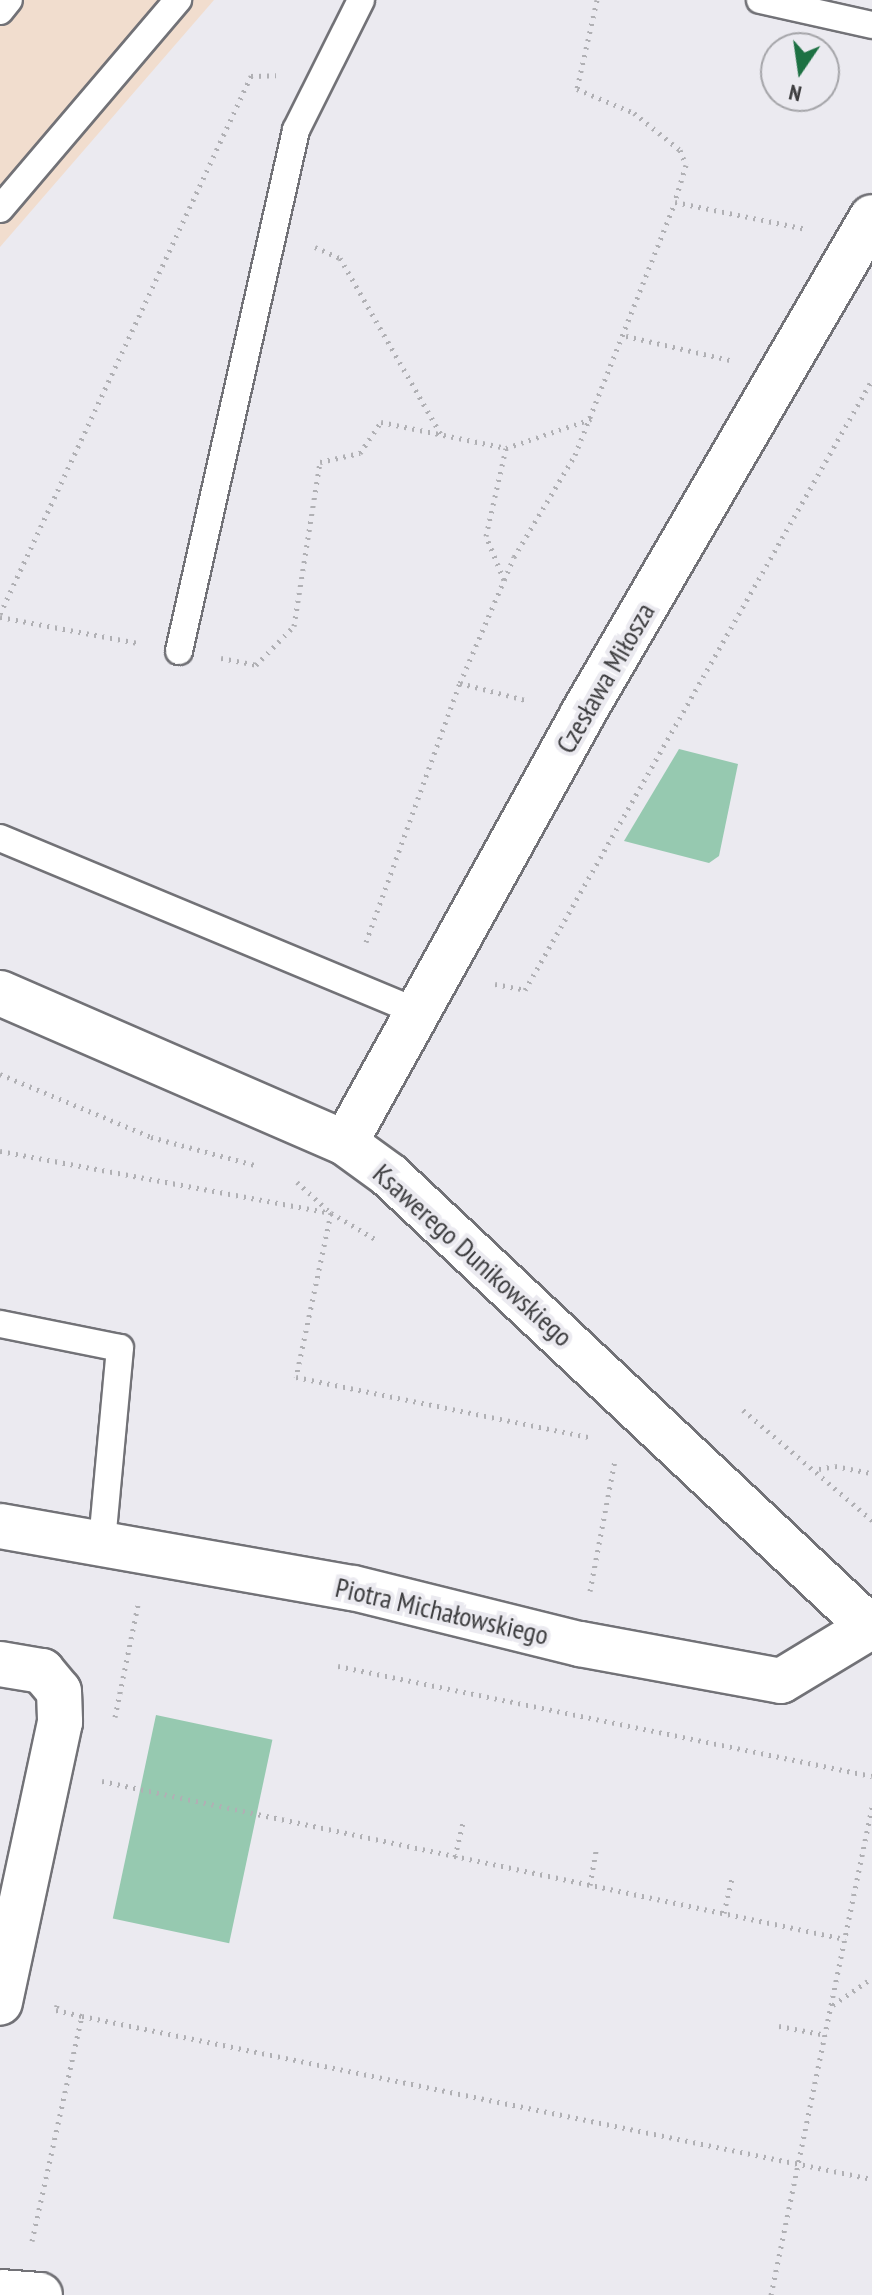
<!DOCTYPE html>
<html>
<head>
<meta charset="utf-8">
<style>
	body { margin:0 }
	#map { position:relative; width:872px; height:2295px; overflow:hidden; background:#ebeaf0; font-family:"PT Sans Narrow",sans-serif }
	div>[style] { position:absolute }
	.industrial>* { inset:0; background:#f1ddce }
	.green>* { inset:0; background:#96c9b0; transform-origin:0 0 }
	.path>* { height:5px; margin-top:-2.5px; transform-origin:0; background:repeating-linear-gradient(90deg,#b0b0b4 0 2px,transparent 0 8px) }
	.roads { filter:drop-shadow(2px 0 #727277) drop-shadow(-2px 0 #727277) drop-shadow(0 2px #727277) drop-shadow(0 -2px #727277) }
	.service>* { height:26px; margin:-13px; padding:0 13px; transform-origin:13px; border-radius:13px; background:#fff }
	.minor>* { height:44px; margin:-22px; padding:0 22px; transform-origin:22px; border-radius:22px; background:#fff }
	span { translate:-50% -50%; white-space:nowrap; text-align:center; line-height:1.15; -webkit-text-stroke:8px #ebeaf0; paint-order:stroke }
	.street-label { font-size:28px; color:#3d3d3f }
	.north { position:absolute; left:760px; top:32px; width:80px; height:80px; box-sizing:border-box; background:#ebeaf0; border:2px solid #a5a5a9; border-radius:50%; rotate:193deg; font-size:22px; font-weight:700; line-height:32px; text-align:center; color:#3d3d3f }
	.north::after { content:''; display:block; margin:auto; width:28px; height:36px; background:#1d7143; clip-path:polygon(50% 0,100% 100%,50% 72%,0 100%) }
</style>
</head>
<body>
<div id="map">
	<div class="industrial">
		<i style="clip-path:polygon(0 0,214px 0,0 247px)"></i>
	</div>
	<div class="green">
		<i style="clip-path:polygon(679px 749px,738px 764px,719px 856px,709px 863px,624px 841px)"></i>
		<i style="left:156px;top:1715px;width:119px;height:208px;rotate:12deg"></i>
	</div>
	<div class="path">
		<i style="left:597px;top:0;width:91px;rotate:102.7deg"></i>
		<i style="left:577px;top:89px;width:62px;rotate:22.8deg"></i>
		<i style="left:634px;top:113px;width:59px;rotate:38.8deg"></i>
		<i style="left:680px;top:150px;width:16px;rotate:68deg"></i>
		<i style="left:686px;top:165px;width:39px;rotate:107deg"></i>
		<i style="left:315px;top:247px;width:27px;rotate:24deg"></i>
		<i style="left:340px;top:258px;width:203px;rotate:60.2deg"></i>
		<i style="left:626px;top:336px;width:107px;rotate:13deg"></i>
		<i style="left:504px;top:580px;width:48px;rotate:-112.2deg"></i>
		<i style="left:486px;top:536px;width:90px;rotate:-77.2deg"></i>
		<i style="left:0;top:614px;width:594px;rotate:-64.99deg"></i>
		<i style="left:251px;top:76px;width:25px;rotate:-2deg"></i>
		<i style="left:0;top:617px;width:139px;rotate:10.7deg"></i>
		<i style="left:221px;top:658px;width:36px;rotate:11deg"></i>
		<i style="left:256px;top:665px;width:54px;rotate:-45.7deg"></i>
		<i style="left:294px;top:626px;width:166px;rotate:-81deg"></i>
		<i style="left:320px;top:462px;width:41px;rotate:-12.7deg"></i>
		<i style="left:360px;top:453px;width:37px;rotate:-56deg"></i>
		<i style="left:381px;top:422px;width:128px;rotate:11.7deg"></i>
		<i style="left:506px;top:448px;width:90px;rotate:-18.8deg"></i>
		<i style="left:460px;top:683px;width:71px;rotate:14.6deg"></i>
		<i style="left:366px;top:942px;width:276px;rotate:-70.1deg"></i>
		<i style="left:460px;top:683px;width:137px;rotate:-66.8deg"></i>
		<i style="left:514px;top:557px;width:119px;rotate:-59.1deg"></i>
		<i style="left:575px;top:455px;width:272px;rotate:-68.4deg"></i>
		<i style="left:675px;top:202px;width:134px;rotate:11.6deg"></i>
		<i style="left:495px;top:984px;width:31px;rotate:11deg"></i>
		<i style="left:525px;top:990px;width:702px;rotate:-60.37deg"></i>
		<i style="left:0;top:1074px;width:164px;rotate:22.6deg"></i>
		<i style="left:151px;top:1137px;width:108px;rotate:15.1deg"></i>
		<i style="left:0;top:1151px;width:337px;rotate:10.6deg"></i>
		<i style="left:331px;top:1213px;width:168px;rotate:102deg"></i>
		<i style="left:296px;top:1377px;width:299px;rotate:11.6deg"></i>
		<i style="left:297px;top:1182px;width:46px;rotate:42.4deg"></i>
		<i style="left:331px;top:1213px;width:51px;rotate:30.6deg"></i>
		<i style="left:743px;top:1410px;width:170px;rotate:40.5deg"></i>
		<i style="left:819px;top:1469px;width:16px;rotate:-11deg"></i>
		<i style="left:835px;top:1466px;width:38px;rotate:11deg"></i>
		<i style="left:590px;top:1591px;width:133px;rotate:-79.2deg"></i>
		<i style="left:338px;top:1666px;width:545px;rotate:11.64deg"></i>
		<i style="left:115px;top:1717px;width:114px;rotate:-78.4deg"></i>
		<i style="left:102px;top:1781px;width:760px;rotate:12.01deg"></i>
		<i style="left:455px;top:1857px;width:37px;rotate:-77deg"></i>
		<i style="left:590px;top:1885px;width:36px;rotate:-80deg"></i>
		<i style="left:724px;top:1913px;width:37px;rotate:-77deg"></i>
		<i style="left:57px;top:2005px;width:5px;rotate:101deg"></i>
		<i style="left:56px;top:2010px;width:27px;rotate:13deg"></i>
		<i style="left:82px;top:2016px;width:807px;rotate:11.66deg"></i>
		<i style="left:833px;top:2005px;width:47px;rotate:-34.7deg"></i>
		<i style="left:779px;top:2026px;width:48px;rotate:10.8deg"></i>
		<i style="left:32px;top:2241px;width:230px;rotate:-77.5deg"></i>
		<i style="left:771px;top:2295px;width:499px;rotate:-78.3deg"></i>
	</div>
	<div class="roads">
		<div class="service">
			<i style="left:760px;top:0;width:115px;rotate:12.6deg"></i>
			<i style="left:0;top:11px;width:14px;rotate:-51deg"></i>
			<i style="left:0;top:209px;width:275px;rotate:-49.6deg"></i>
			<i style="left:179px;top:651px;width:534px;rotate:-77.34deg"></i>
			<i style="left:296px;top:130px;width:145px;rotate:-63.4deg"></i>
			<i style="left:0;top:838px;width:454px;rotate:22.6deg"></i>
			<i style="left:0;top:1324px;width:122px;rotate:11.3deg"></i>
			<i style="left:120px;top:1348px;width:194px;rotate:95.3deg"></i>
		</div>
		<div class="minor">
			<i style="left:0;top:993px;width:376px;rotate:23.5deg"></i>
			<i style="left:345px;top:1143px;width:54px;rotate:36deg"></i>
			<i style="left:389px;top:1175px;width:663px;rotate:43.23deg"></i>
			<i style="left:345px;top:1143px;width:489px;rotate:-61deg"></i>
			<i style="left:582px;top:715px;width:576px;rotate:-59.79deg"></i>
			<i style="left:0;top:1526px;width:358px;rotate:10deg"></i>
			<i style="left:353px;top:1588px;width:234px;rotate:13.9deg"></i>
			<i style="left:580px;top:1644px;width:204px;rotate:10.4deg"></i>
			<i style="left:781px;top:1681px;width:104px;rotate:-31.2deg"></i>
			<i style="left:0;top:1664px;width:43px;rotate:9.5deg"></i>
			<i style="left:42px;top:1671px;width:26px;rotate:50deg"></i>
			<i style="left:59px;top:1691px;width:31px;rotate:88deg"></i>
			<i style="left:60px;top:1722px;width:287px;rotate:102.1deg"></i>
			<i style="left:0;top:2292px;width:40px;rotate:4.3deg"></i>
		</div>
	</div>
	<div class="street-label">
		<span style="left:605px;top:678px;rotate:-60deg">Czesława Miłosza</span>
		<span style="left:473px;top:1255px;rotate:42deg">Ksawerego Dunikowskiego</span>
		<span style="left:442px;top:1611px;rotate:13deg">Piotra Michałowskiego</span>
	</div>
	<div class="north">N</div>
</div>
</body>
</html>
